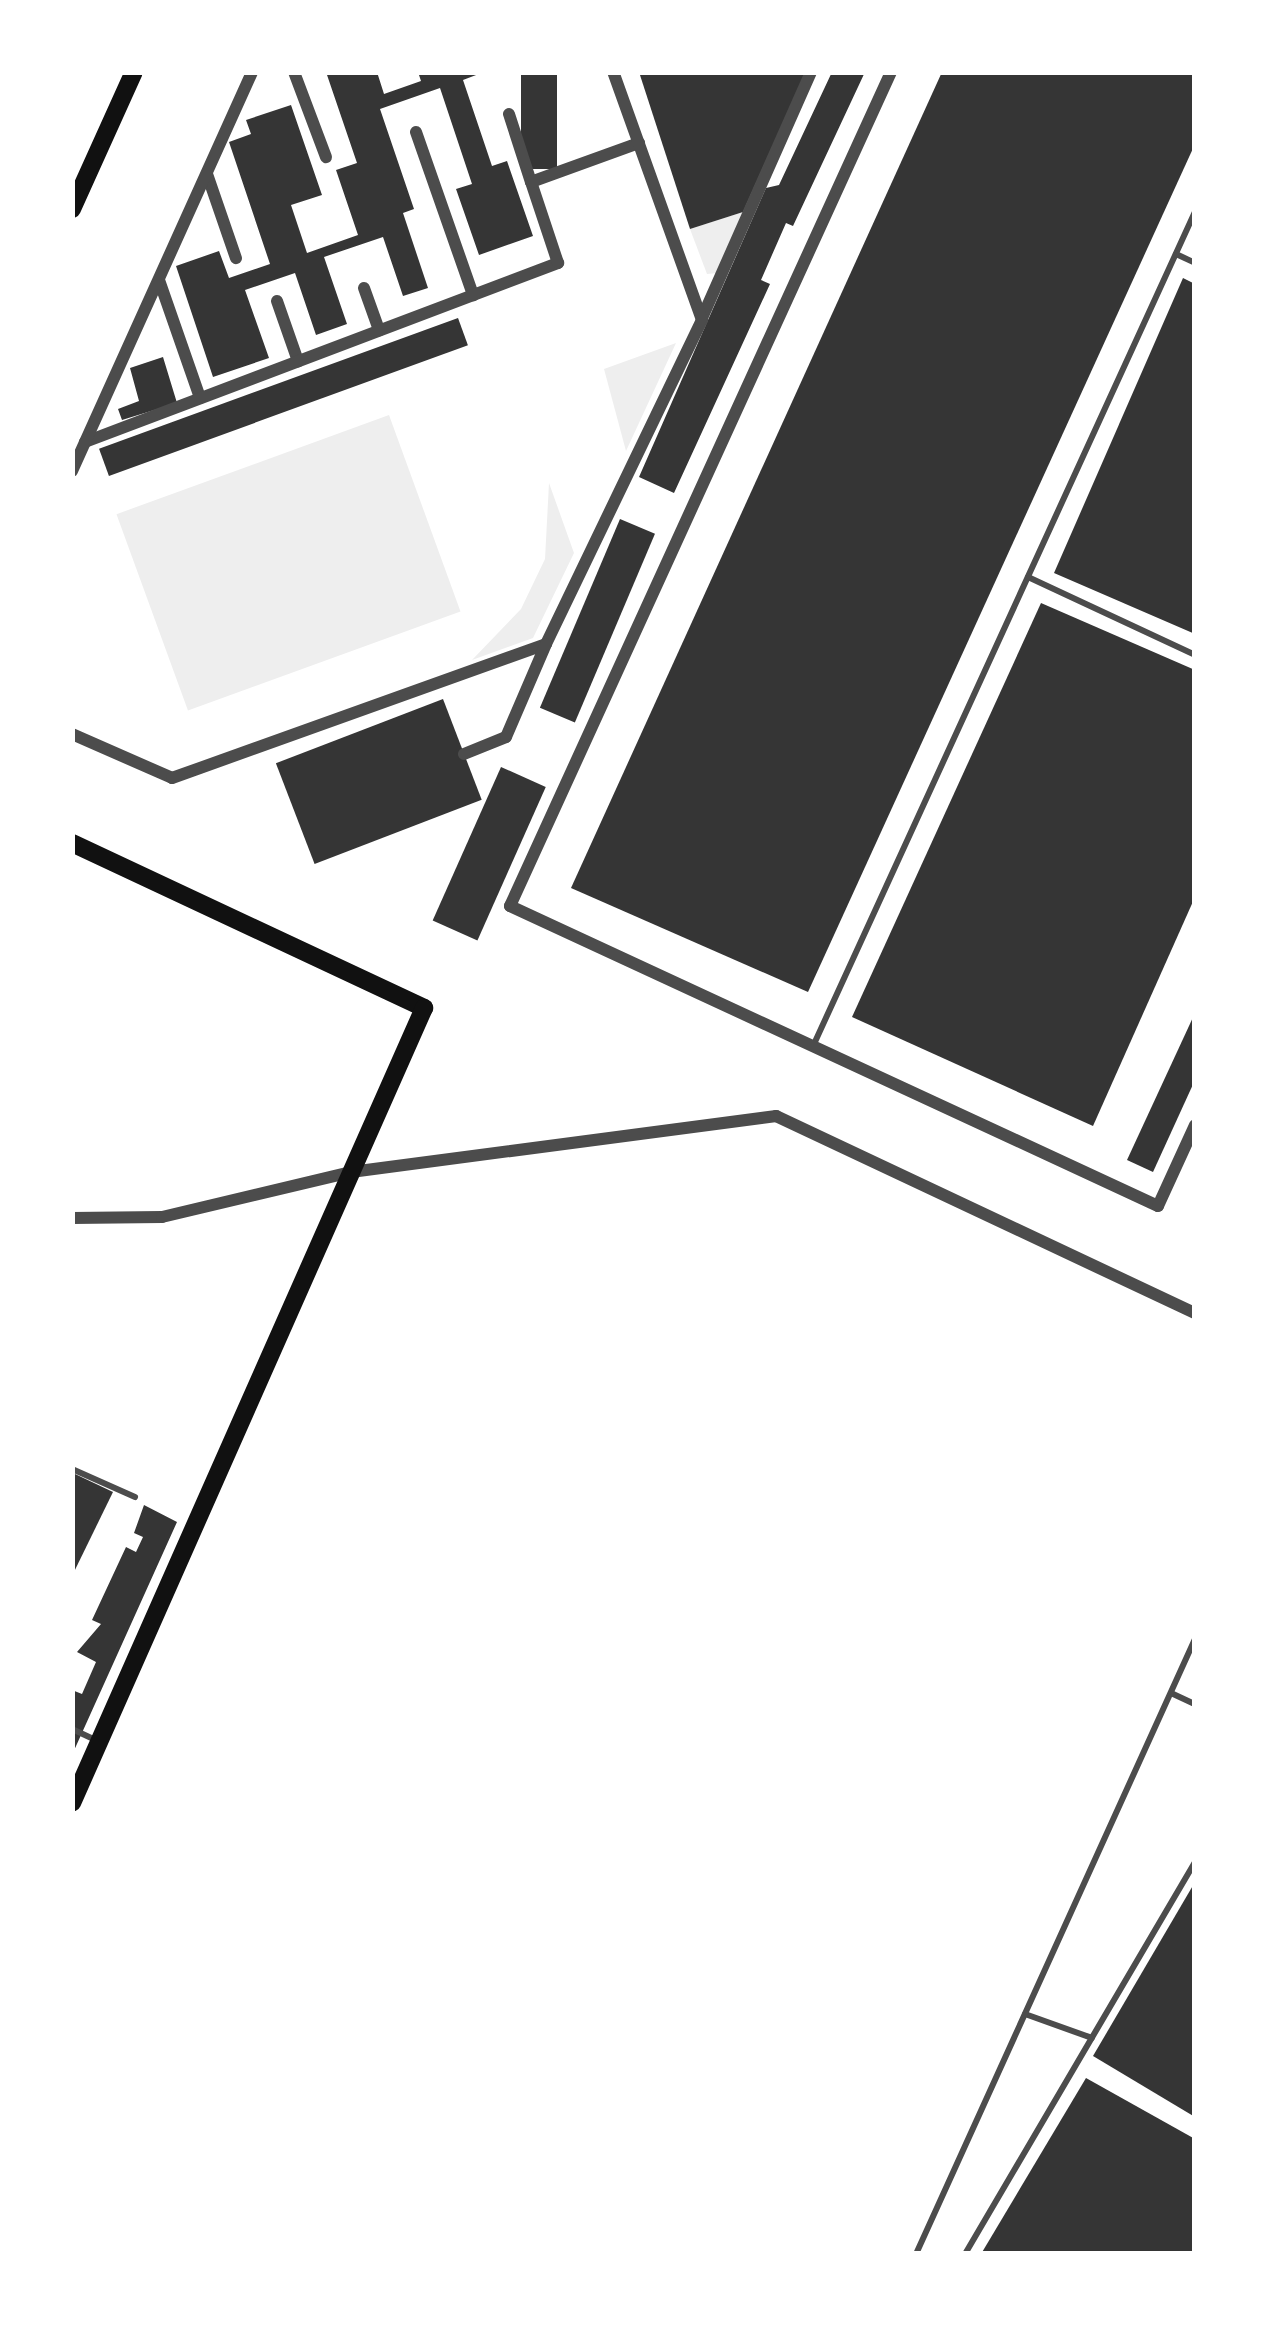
<!DOCTYPE html>
<html>
<head>
<meta charset="utf-8">
<style>
	body { margin:0 }
	#map { position:relative; width:1267px; height:2326px; overflow:hidden; background:#fff; font-family:"Titillium Web",sans-serif }
	div>[style] { position:absolute }
	.green>* { inset:0; background:#eee; transform-origin:0 0 }
	.building>* { inset:0; background:#353535; transform-origin:0 0 }
	.service>* { height:6px; margin:-3px; padding:0 3px; transform-origin:3px; border-radius:3px; background:#4c4c4c }
	.minor>* { height:12px; margin:-6px; padding:0 6px; transform-origin:6px; border-radius:6px; background:#4c4c4c }
	.secondary>* { height:18px; margin:-9px; padding:0 9px; transform-origin:9px; border-radius:9px; background:#111 }
	span { translate:-50% -50%; white-space:nowrap; text-align:center; line-height:1.15; -webkit-text-stroke:12px #fff; paint-order:stroke }
	.frame { position:absolute; inset:0; border:75px solid #fff; pointer-events:none }
</style>
</head>
<body>
<div id="map">
	<div class="green">
		<i style="clip-path:polygon(743px 212px,718px 273px,707px 274px,690px 229px)"></i>
		<i style="clip-path:polygon(676px 343px,626px 451px,604px 369px)"></i>
		<i style="left:389px;top:415px;width:209px;height:290px;rotate:70deg"></i>
		<i style="clip-path:polygon(549px 483px,574px 553px,533px 638px,472px 660px,521px 609px,545px 559px)"></i>
	</div>
	<div class="building">
		<i style="clip-path:polygon(326px 72px,377px 72px,384px 94px,421px 81px,418px 72px,484px 72px,463px 80px,492px 166px,507px 161px,533px 236px,479px 255px,456px 189px,472px 184px,440px 88px,380px 109px,414px 209px,403px 213px,428px 288px,403px 296px,383px 237px,324px 257px,347px 324px,316px 335px,295px 273px,245px 290px,269px 358px,213px 377px,176px 266px,219px 251px,229px 278px,270px 264px,229px 142px,251px 134px,246px 120px,291px 105px,322px 195px,291px 205px,307px 253px,358px 235px,336px 170px,357px 163px)"></i>
		<i style="left:521px;top:72px;width:36px;height:97px"></i>
		<i style="clip-path:polygon(639px 72px,806px 72px,743px 212px,690px 229px)"></i>
		<i style="clip-path:polygon(832px 72px,865px 72px,793px 226px,786px 223px,761px 280px,770px 284px,674px 493px,639px 477px,766px 188px,779px 185px)"></i>
		<i style="clip-path:polygon(942px 72px,1195px 72px,1195px 144px,808px 992px,571px 888px)"></i>
		<i style="clip-path:polygon(1183px 278px,1195px 284px,1195px 634px,1054px 573px)"></i>
		<i style="left:458px;top:318px;width:29px;height:382px;rotate:70deg"></i>
		<i style="clip-path:polygon(163px 357px,177px 403px,122px 420px,118px 409px,139px 401px,130px 368px)"></i>
		<i style="left:620px;top:519px;width:38px;height:205px;rotate:23deg"></i>
		<i style="clip-path:polygon(1041px 603px,1195px 670px,1195px 897px,1093px 1126px,852px 1017px)"></i>
		<i style="left:443px;top:699px;width:108px;height:179px;rotate:69deg"></i>
		<i style="left:501px;top:767px;width:49px;height:168px;rotate:24deg"></i>
		<i style="clip-path:polygon(1195px 1013px,1195px 1080px,1153px 1172px,1127px 1160px)"></i>
		<i style="clip-path:polygon(75px 1474px,113px 1492px,72px 1576px,72px 1481px)"></i>
		<i style="clip-path:polygon(144px 1505px,177px 1522px,72px 1755px,72px 1690px,82px 1694px,96px 1662px,77px 1652px,101px 1624px,92px 1620px,126px 1547px,136px 1552px,143px 1537px,134px 1533px)"></i>
		<i style="clip-path:polygon(1195px 1882px,1195px 2117px,1093px 2056px)"></i>
		<i style="clip-path:polygon(1086px 2078px,1195px 2139px,1195px 2254px,981px 2254px)"></i>
	</div>
	<div class="service">
		<i style="left:1176px;top:254px;width:21px;rotate:25deg"></i>
		<i style="left:1028px;top:577px;width:184px;rotate:25deg"></i>
		<i style="left:814px;top:1044px;width:915px;rotate:-65.4deg"></i>
		<i style="left:72px;top:1469px;width:69px;rotate:24deg"></i>
		<i style="left:1171px;top:1693px;width:26px;rotate:25deg"></i>
		<i style="left:72px;top:1729px;width:26px;rotate:25deg"></i>
		<i style="left:1025px;top:2014px;width:71px;rotate:19.7deg"></i>
		<i style="left:916px;top:2254px;width:675px;rotate:-65.6deg"></i>
		<i style="left:965px;top:2254px;width:454px;rotate:-59.6deg"></i>
	</div>
	<div class="minor">
		<i style="left:294px;top:72px;width:91px;rotate:69.4deg"></i>
		<i style="left:891px;top:72px;width:917px;rotate:114.55deg"></i>
		<i style="left:510px;top:906px;width:714px;rotate:24.84deg"></i>
		<i style="left:1158px;top:1206px;width:89px;rotate:-65.4deg"></i>
		<i style="left:509px;top:114px;width:71px;rotate:72.1deg"></i>
		<i style="left:416px;top:132px;width:173px;rotate:70.7deg"></i>
		<i style="left:207px;top:174px;width:89px;rotate:71deg"></i>
		<i style="left:159px;top:280px;width:125px;rotate:70.8deg"></i>
		<i style="left:364px;top:288px;width:45px;rotate:70.3deg"></i>
		<i style="left:277px;top:301px;width:64px;rotate:70.7deg"></i>
		<i style="left:702px;top:318px;width:269px;rotate:-66.1deg"></i>
		<i style="left:85px;top:442px;width:506px;rotate:-20.73deg"></i>
		<i style="left:558px;top:263px;width:85px;rotate:-108.4deg"></i>
		<i style="left:531px;top:182px;width:115px;rotate:-19.9deg"></i>
		<i style="left:72px;top:471px;width:438px;rotate:-65.7deg"></i>
		<i style="left:72px;top:734px;width:109px;rotate:23.7deg"></i>
		<i style="left:172px;top:778px;width:397px;rotate:-19.7deg"></i>
		<i style="left:546px;top:644px;width:360px;rotate:-64.3deg"></i>
		<i style="left:702px;top:320px;width:263px;rotate:-109.7deg"></i>
		<i style="left:464px;top:754px;width:45px;rotate:-22deg"></i>
		<i style="left:506px;top:737px;width:101px;rotate:-66.7deg"></i>
		<i style="left:72px;top:1218px;width:90px;rotate:-0.6deg"></i>
		<i style="left:162px;top:1217px;width:194px;rotate:-13.4deg"></i>
		<i style="left:351px;top:1172px;width:429px;rotate:-7.5deg"></i>
		<i style="left:776px;top:1116px;width:463px;rotate:25.2deg"></i>
	</div>
	<div class="secondary">
		<i style="left:72px;top:209px;width:150px;rotate:-65.7deg"></i>
		<i style="left:72px;top:843px;width:389px;rotate:25.1deg"></i>
		<i style="left:424px;top:1008px;width:869px;rotate:113.88deg"></i>
	</div>
	<div class="frame"></div>
</div>
</body>
</html>
